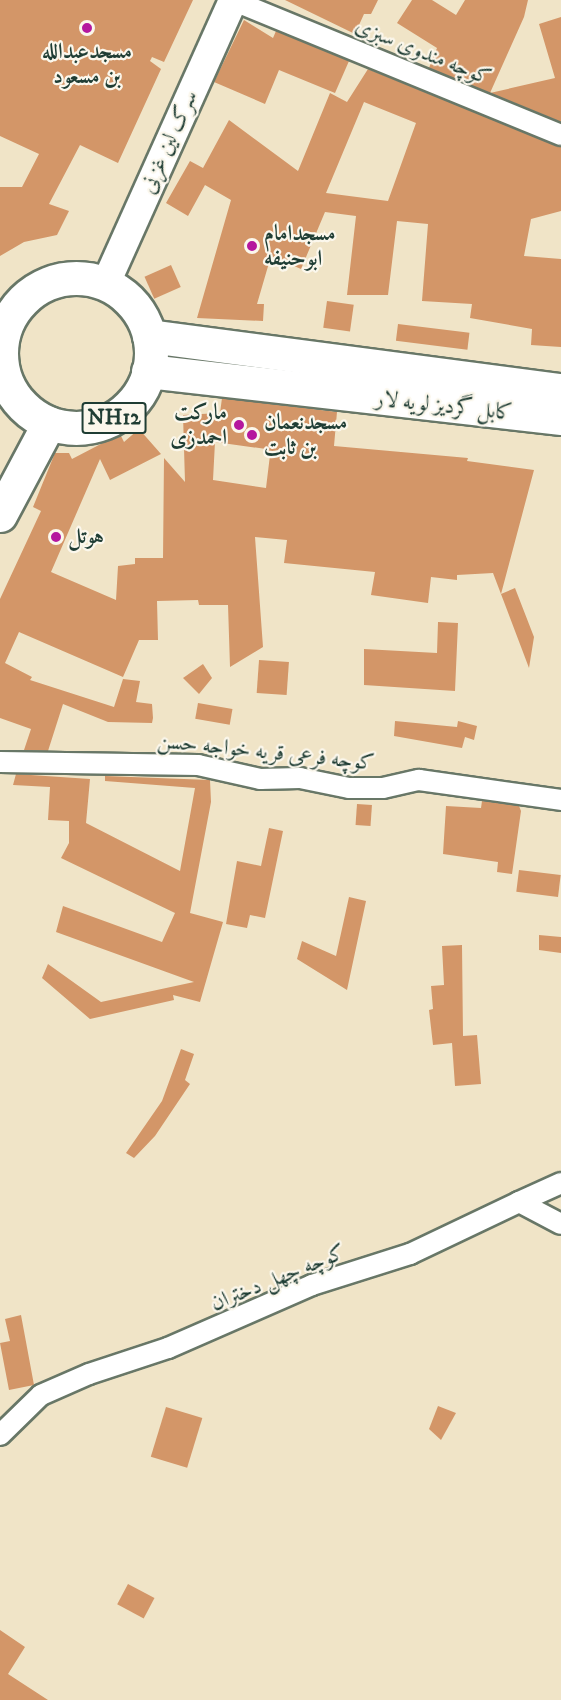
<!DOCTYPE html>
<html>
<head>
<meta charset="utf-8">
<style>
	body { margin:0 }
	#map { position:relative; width:561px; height:1700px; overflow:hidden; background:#f0e4c7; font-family:"IM FELL DW Pica",Amiri,serif }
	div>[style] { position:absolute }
	.building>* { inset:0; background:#d39668; transform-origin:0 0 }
	.roads { filter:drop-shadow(2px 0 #687767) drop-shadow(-2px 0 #687767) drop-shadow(0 2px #687767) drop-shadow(0 -2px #687767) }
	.street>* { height:20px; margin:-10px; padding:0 10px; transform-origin:10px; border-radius:10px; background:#fff }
	.secondary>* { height:28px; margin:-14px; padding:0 14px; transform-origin:14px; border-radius:14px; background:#fff }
	.highway>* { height:33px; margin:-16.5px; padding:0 16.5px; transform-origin:16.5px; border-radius:16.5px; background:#fff }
	.highway>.ring { margin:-16.5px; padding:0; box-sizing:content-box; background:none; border:33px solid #fff; border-radius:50% }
	.dots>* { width:16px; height:16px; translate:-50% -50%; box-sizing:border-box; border:3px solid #fbf7ec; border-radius:50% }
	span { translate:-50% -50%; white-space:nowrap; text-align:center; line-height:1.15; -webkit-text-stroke:4.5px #fbf7ec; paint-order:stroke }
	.shield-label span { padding:2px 4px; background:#fbf7ec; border:2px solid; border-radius:4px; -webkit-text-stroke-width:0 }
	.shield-label { font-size:21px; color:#1f3d34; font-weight:700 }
	.poi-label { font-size:22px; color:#1f3d34; font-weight:700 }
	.left { translate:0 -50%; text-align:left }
	.right { translate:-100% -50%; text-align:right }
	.street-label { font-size:22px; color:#1f3d34 }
</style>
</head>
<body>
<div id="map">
	<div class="building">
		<i style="clip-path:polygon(0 0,193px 0,164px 62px,152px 57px,150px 61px,161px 69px,118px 163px,80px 145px,49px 204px,69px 211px,57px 235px,24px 242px,0 256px,0 187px,22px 187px,39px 154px,0 136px)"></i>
		<i style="clip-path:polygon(285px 0,378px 0,371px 14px,364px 14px,355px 34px)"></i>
		<i style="clip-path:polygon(412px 0,432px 0,456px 15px,465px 0,528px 0,524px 17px,490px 93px,555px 78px,539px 24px,561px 17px,561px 122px,429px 68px,437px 48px,397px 23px)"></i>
		<i style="clip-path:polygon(244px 20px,273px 38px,276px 31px,349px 61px,335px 93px,279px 70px,265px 104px,214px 82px)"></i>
		<i style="clip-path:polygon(evenodd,368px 69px,561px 147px,561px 211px,531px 219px,524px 256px,561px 259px,561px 347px,531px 345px,532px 329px,470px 318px,472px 304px,422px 301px,428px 224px,397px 221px,388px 295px,347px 295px,356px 216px,325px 212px,301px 269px,271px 256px,257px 304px,264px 304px,263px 321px,197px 318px,231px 200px,205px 185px,188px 216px,166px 203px,190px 161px,203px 168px,229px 120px,298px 171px,330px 93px,347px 102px,368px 69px,364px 102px,416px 123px,388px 201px,326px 193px,364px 102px)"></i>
		<i style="left:171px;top:265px;width:24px;height:29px;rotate:66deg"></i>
		<i style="left:327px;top:301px;width:27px;height:27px;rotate:8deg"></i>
		<i style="left:398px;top:324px;width:72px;height:17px;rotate:7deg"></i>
		<i style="clip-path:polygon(evenodd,222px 398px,337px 412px,334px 446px,468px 458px,467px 461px,534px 470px,501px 594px,515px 588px,534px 637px,529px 668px,493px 573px,457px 575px,457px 580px,431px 577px,428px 603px,371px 595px,375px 572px,284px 563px,287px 540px,255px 537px,263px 647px,230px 667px,228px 605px,199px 605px,198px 600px,157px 601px,158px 640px,139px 640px,123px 677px,19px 632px,5px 663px,32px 677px,30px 680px,114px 707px,123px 679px,140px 681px,136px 702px,152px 704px,153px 718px,152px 723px,108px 722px,63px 704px,48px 751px,24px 750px,31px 729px,0 718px,0 599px,41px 511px,33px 507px,55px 453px,69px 453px,72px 459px,120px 434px,124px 442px,139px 429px,161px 454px,110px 480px,100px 459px,51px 572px,116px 600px,118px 566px,135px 564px,135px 558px,163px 558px,164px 458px,185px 482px,183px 415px,220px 413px,222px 398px,215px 442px,266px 449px,265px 455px,270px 455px,266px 488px,213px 480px,215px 442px)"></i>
		<i style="clip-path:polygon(438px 622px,458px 623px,455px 691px,364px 685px,364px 649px,437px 653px)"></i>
		<i style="left:259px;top:660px;width:30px;height:33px;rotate:4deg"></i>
		<i style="clip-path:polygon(203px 664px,212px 678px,199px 694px,183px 678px)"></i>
		<i style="left:198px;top:703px;width:35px;height:16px;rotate:10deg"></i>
		<i style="clip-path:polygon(395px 721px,457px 727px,458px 721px,477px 726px,474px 740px,465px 737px,462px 748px,394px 736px)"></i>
		<i style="clip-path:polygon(16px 774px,90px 779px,86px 823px,180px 871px,195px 788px,105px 781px,105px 776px,210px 780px,211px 802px,190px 913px,223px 922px,200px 1002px,173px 995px,174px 1000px,90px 1019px,42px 978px,48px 964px,101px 1002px,194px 982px,56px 932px,63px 906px,162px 942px,175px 913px,61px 858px,69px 843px,69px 821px,48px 820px,50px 787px,13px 785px)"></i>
		<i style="clip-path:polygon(482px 801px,519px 806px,521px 811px,512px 874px,497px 872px,498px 862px,443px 854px,446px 806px,481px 808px)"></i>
		<i style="left:357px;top:804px;width:15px;height:21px;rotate:4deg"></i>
		<i style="clip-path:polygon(269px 828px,283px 831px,265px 918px,250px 915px,247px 928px,226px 924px,237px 861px,261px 866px)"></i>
		<i style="left:519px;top:870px;width:42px;height:22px;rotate:7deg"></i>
		<i style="clip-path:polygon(349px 897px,366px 901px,347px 990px,297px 959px,302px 941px,336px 956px)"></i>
		<i style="clip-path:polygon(539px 935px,561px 937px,561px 953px,539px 950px)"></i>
		<i style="clip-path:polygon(462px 945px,463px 1036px,477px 1035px,481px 1084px,455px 1086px,452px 1043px,433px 1045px,429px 1010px,433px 1009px,431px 986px,444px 985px,442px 946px)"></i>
		<i style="clip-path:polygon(181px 1049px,194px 1054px,185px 1080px,190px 1084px,155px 1136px,134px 1158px,126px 1153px,162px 1101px)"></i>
		<i style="clip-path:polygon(21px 1315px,34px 1385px,9px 1390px,0 1343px,10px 1341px,5px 1319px)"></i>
		<i style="clip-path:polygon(438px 1406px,456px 1413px,441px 1440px,429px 1429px)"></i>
		<i style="left:166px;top:1407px;width:38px;height:52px;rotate:17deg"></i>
		<i style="left:128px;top:1584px;width:30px;height:23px;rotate:28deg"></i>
		<i style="clip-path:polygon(0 1630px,25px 1647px,8px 1674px,48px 1700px,0 1700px)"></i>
	</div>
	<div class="roads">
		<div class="street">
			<i style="left:232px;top:0;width:356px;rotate:22.3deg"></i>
			<i style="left:0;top:762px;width:198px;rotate:0.9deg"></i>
			<i style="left:198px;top:765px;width:64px;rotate:12.7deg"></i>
			<i style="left:260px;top:779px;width:40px;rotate:-1.4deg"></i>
			<i style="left:300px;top:778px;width:50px;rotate:11.5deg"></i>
			<i style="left:349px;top:788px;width:34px"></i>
			<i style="left:383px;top:788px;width:37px;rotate:-13deg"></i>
			<i style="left:419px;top:780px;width:143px;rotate:8deg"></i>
			<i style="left:519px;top:1202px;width:46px;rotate:-24.3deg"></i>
			<i style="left:0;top:1435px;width:57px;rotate:-44.3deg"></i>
			<i style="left:41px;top:1395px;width:52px;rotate:-23.6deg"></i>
			<i style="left:89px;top:1374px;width:83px;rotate:-18.2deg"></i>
			<i style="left:168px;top:1348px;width:157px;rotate:-23.6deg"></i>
			<i style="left:312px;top:1285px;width:103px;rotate:-17.6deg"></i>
			<i style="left:410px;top:1254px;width:121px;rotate:-25.5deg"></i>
			<i style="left:519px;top:1202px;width:47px;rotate:27.6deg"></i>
		</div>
		<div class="secondary">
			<i style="left:106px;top:283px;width:310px;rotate:-65.8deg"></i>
		</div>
		<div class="highway">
			<i class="ring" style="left:1px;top:278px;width:117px;height:117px"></i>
			<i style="left:149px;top:336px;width:416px;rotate:7.5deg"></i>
			<i style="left:148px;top:371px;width:416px;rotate:6.5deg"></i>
			<i style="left:0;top:515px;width:104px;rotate:-62deg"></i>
		</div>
	</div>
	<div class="dots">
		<i style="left:87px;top:28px;background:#b5179e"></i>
		<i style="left:252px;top:246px;background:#b5179e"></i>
		<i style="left:239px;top:425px;background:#b5179e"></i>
		<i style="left:252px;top:435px;background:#b5179e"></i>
		<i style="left:56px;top:537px;background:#b5179e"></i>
	</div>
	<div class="shield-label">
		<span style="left:114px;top:418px">NH12</span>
	</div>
	<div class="poi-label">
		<span style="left:87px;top:64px">مسجدعبدالله<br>بن مسعود</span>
		<span class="left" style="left:264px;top:246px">مسجدامام<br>ابوحنیفه</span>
		<span class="right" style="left:227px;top:425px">مارکت<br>احمدزی</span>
		<span class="left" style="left:264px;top:435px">مسجدنعمان<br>بن ثابت</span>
		<span class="left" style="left:68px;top:537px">هوتل</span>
	</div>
	<div class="street-label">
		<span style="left:423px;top:52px;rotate:22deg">کوچه مندوی سبزی</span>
		<span style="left:169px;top:142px;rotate:-66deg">سرک لین غزنی</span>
		<span style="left:444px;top:406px;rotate:6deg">کابل گردیز لویه لار</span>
		<span style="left:266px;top:752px;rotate:6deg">کوچه فرعی قریه خواجه حسن</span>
		<span style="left:278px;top:1278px;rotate:-22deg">کوچه چهل دختران</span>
	</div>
</div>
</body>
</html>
